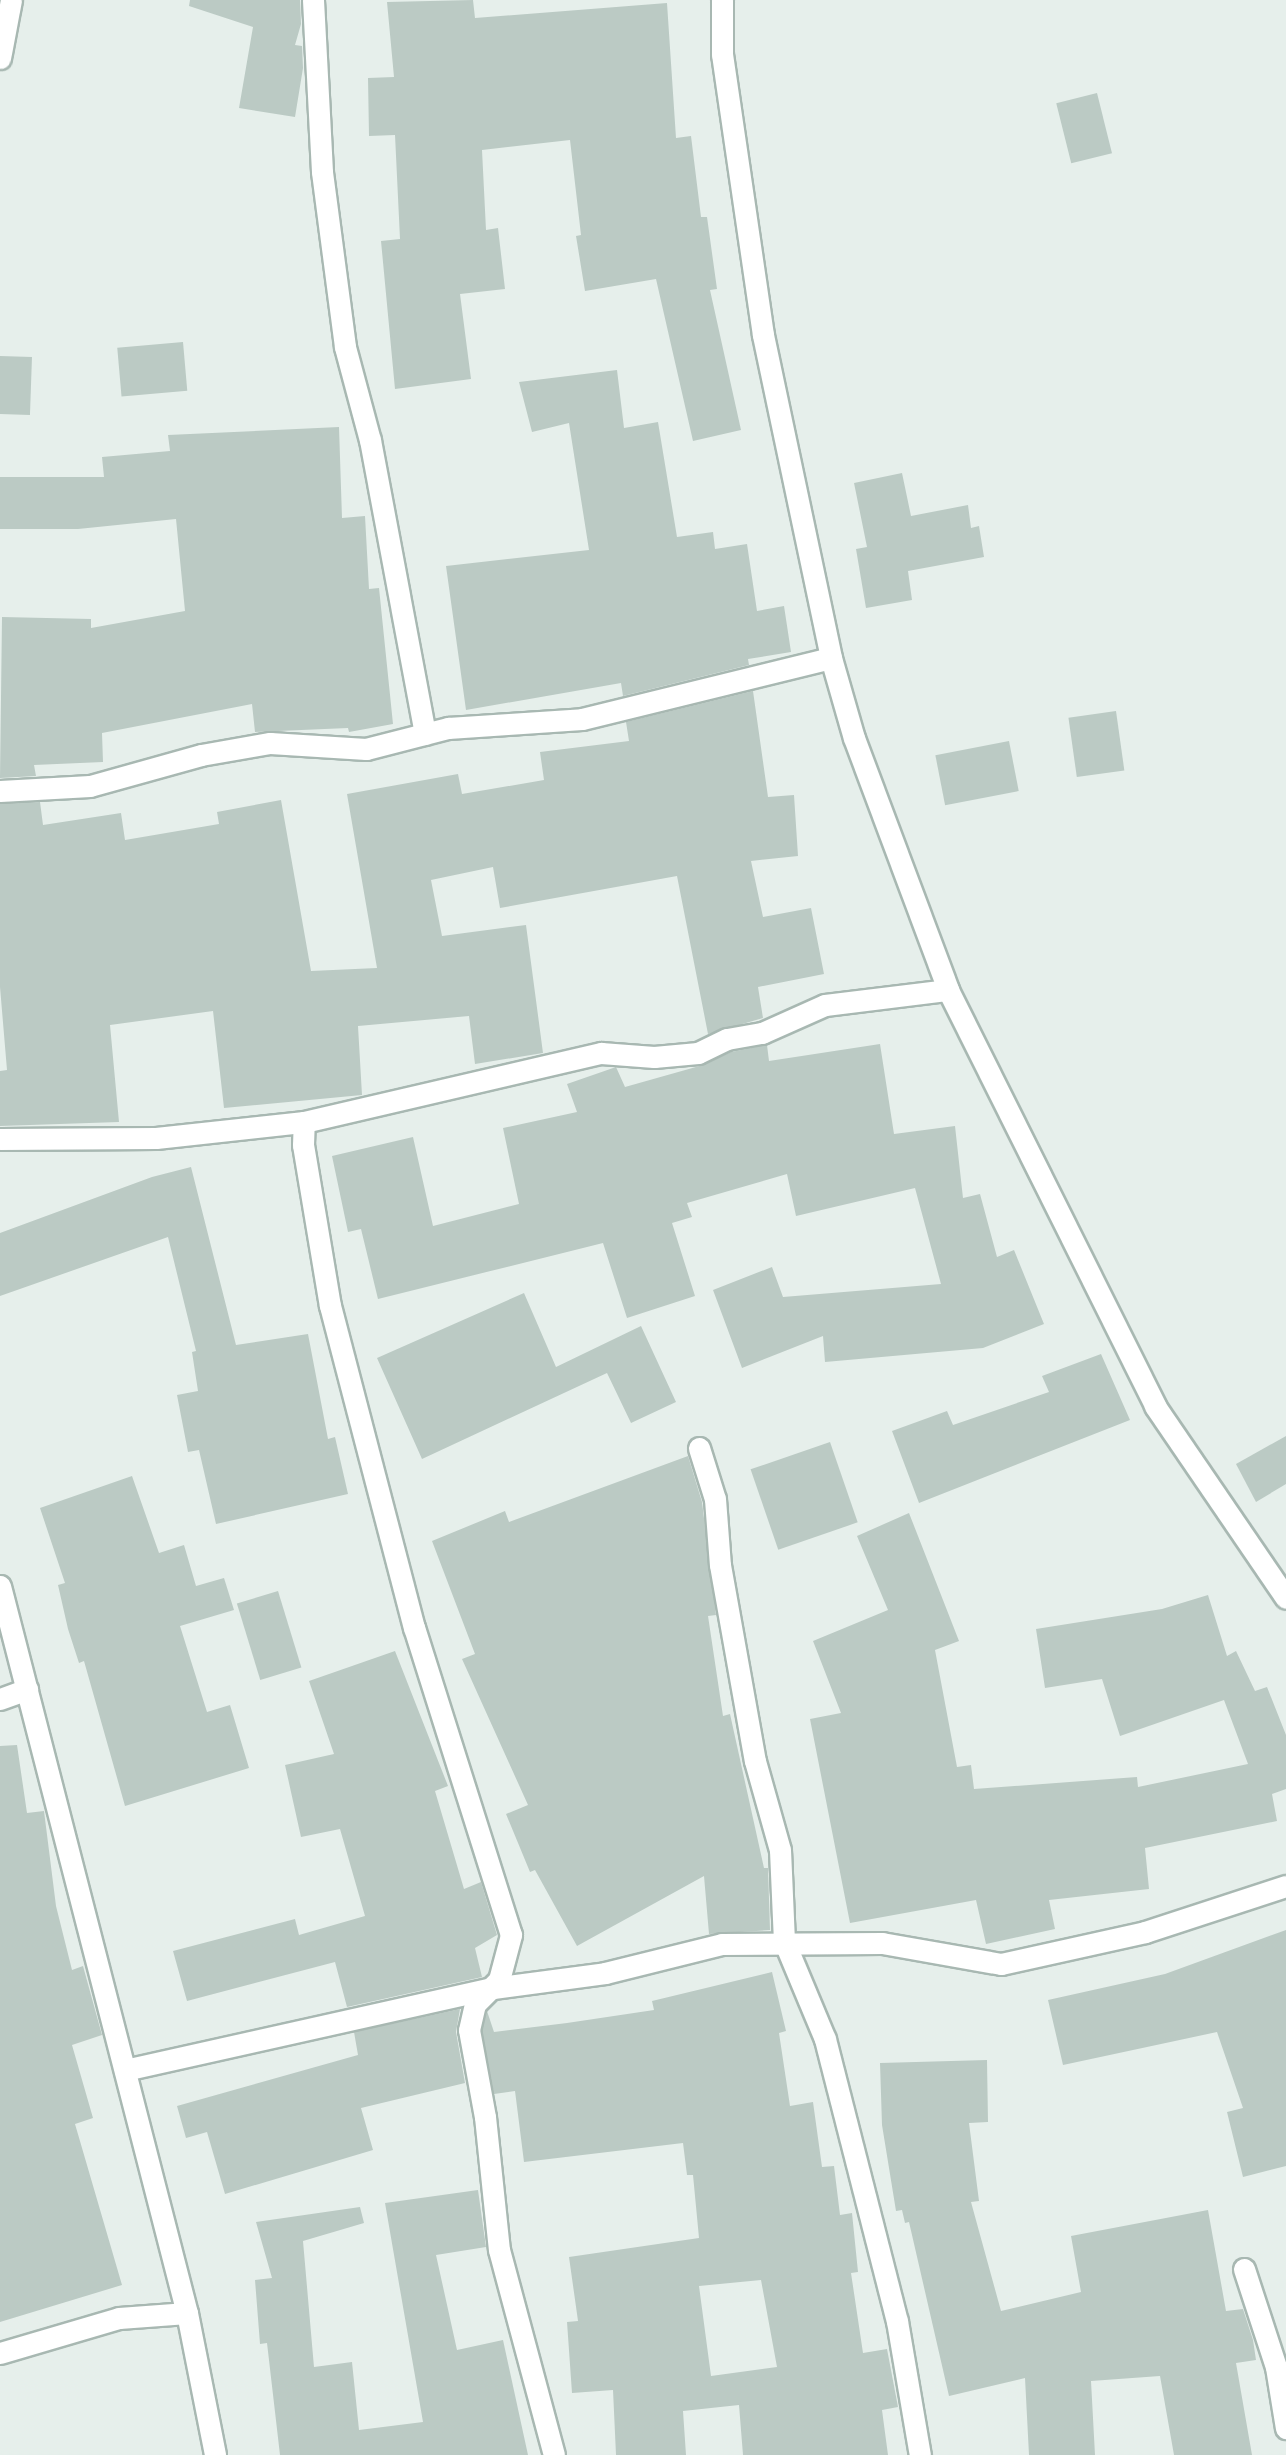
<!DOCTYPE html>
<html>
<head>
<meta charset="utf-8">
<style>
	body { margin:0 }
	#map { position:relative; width:1286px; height:2455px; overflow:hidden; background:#e6efeb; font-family:"Sofia Sans Condensed",sans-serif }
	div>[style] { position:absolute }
	.building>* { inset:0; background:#bbcac4; transform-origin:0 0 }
	.roads { filter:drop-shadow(2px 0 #a8b8b2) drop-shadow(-2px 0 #a8b8b2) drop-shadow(0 2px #a8b8b2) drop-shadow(0 -2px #a8b8b2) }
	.minor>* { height:21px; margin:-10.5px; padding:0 10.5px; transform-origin:10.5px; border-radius:10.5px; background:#fff }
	span { translate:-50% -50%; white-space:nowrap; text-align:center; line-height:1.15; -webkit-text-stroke:5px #f7fbf9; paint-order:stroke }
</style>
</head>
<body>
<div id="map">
	<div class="building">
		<i style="clip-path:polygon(190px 0,300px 0,301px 24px,295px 45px,302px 46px,303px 68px,295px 117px,239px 108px,253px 27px,189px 6px)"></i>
		<i style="clip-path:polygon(473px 0,475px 18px,667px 3px,676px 138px,691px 136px,701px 217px,707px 217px,717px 289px,710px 290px,741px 430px,693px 441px,656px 279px,585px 291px,576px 236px,581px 235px,570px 140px,482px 150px,486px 230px,498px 228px,505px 289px,460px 294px,471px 379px,395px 389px,381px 241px,400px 239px,395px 135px,369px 136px,368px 78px,394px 77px,387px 2px)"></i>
		<i style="left:1097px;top:93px;width:62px;height:42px;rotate:76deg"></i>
		<i style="left:183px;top:342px;width:49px;height:66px;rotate:85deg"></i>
		<i style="left:0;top:356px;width:32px;height:58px;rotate:2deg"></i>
		<i style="clip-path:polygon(617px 370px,624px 428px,658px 422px,677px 537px,713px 532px,715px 549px,747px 544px,757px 611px,784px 606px,791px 652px,748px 659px,749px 665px,623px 696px,621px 683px,466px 710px,446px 566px,589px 550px,569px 423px,532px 432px,519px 382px)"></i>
		<i style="clip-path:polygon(339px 427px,342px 518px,365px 516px,369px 589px,379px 588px,393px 724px,349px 732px,348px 728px,255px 732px,252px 704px,102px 733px,103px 762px,34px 765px,36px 776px,0 778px,2px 617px,91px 619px,91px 628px,185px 611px,176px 519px,78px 529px,0 529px,0 477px,104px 477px,102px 457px,170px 451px,168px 435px)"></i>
		<i style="clip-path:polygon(902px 473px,911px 516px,968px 505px,971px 528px,979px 526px,984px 557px,908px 571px,912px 600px,866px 608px,856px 549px,867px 547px,854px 483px)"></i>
		<i style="clip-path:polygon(753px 691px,768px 797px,794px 795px,798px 856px,751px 861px,763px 917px,811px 908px,824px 974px,758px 987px,763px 1018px,708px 1034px,677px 876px,500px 908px,493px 867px,431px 880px,442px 936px,526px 925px,543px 1053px,475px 1064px,469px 1016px,358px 1026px,362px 1095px,224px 1108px,213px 1011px,110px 1025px,119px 1122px,0 1126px,0 1071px,7px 1070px,0 987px,0 804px,40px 802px,43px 825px,121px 813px,125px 840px,219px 824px,217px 812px,281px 800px,311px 971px,377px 968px,347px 794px,458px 774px,462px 794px,544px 780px,540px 752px,629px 741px,626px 722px)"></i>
		<i style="left:1116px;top:711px;width:60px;height:48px;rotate:82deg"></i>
		<i style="left:1009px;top:741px;width:51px;height:75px;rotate:79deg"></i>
		<i style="clip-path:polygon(880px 1044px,894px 1134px,955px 1126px,963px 1198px,980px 1194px,997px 1257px,1014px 1250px,1044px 1324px,983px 1348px,825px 1362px,823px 1336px,742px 1368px,713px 1290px,772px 1267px,783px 1297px,941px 1284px,915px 1188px,796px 1216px,787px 1174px,687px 1203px,692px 1217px,672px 1223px,695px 1296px,627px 1318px,603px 1243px,378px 1299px,361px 1229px,348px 1232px,332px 1156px,413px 1137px,433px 1226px,519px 1204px,503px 1128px,577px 1112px,567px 1084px,616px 1067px,625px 1087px,703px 1065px,731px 1052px,767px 1045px,769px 1061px)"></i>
		<i style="clip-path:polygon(191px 1167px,236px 1345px,308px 1334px,328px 1439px,335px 1437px,348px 1494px,216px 1524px,199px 1450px,188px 1452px,177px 1395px,198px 1391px,192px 1352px,196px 1351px,168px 1237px,0 1296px,0 1233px,152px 1177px)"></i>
		<i style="clip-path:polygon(524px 1293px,556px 1367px,641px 1326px,676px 1402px,631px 1423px,607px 1373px,422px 1459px,377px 1358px)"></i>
		<i style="clip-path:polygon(1101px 1354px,1130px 1420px,919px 1503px,892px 1431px,947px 1411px,953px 1425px,1049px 1392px,1042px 1376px)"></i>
		<i style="clip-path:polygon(1286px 1436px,1286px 1484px,1256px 1502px,1236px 1464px)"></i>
		<i style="left:830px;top:1442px;width:85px;height:84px;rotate:71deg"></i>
		<i style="clip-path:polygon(688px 1456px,702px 1502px,716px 1615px,708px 1616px,723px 1716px,730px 1714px,764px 1868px,768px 1868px,770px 1930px,709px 1934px,704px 1876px,577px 1946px,535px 1870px,530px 1872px,506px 1814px,528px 1805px,462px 1659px,475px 1654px,432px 1541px,505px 1511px,509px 1522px)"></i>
		<i style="clip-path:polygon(132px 1476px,159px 1553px,184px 1545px,196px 1586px,224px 1578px,234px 1610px,180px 1626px,207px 1712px,230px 1705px,249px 1768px,125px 1806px,84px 1661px,79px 1663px,68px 1629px,58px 1585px,65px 1583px,40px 1508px)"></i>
		<i style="clip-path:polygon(909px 1513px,959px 1641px,935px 1650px,957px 1767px,971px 1765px,974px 1789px,1137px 1777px,1138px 1787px,1248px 1764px,1224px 1700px,1120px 1736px,1102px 1679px,1045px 1688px,1036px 1629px,1162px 1609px,1208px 1595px,1227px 1656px,1236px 1651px,1255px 1691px,1267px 1687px,1286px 1735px,1286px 1789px,1272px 1794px,1277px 1821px,1145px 1848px,1149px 1889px,1049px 1900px,1055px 1929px,986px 1944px,976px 1900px,850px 1923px,810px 1719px,841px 1713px,813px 1641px,888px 1610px,857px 1536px)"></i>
		<i style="left:278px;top:1591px;width:80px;height:43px;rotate:73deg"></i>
		<i style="clip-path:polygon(395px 1651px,448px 1786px,435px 1791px,464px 1889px,481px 1882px,497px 1935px,475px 1948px,482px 1977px,347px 2007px,335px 1962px,187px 2001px,173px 1951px,295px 1919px,299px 1935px,365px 1916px,340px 1829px,301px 1837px,285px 1765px,334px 1754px,309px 1681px)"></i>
		<i style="clip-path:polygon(17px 1745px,27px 1813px,44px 1811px,56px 1906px,72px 1970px,83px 1966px,102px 2035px,72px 2045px,93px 2118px,75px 2124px,122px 2285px,0 2322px,0 1746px)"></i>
		<i style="clip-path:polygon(1286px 1930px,1286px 2166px,1243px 2177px,1227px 2112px,1243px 2108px,1217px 2032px,1063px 2065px,1048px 2000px,1165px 1974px)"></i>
		<i style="clip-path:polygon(evenodd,772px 1972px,786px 2031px,779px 2033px,790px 2106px,813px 2102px,822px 2167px,834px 2166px,840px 2215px,852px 2213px,858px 2272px,851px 2273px,863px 2353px,887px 2349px,898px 2407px,882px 2410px,888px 2455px,743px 2455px,739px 2405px,683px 2411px,686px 2455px,616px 2455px,613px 2390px,572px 2393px,567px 2322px,578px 2321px,569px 2257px,699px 2238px,693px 2175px,687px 2175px,683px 2143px,524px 2162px,515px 2091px,494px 2094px,482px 2030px,487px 2011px,494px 2032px,567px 2023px,654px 2010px,652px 2001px,772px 1972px,761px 2280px,777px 2367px,711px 2376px,699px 2286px,761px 2280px)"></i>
		<i style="clip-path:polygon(460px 2009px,456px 2032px,465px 2083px,361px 2108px,373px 2150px,225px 2194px,207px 2132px,186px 2138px,177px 2106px,358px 2055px,354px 2032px)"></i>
		<i style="clip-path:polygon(987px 2060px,988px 2122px,969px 2123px,979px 2201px,971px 2202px,1001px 2311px,1081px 2292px,1071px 2236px,1208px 2210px,1226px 2311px,1243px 2309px,1253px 2340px,1256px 2360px,1236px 2363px,1252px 2455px,1174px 2455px,1160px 2376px,1091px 2381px,1095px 2455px,1029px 2455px,1025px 2378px,949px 2396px,909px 2222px,905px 2223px,902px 2210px,896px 2211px,882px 2125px,880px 2063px)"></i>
		<i style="clip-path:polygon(478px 2190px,486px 2247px,436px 2255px,457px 2350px,503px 2340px,528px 2455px,280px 2455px,267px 2343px,260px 2344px,255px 2280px,272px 2278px,256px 2222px,360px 2207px,364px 2223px,303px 2241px,314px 2367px,352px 2362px,359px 2430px,423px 2422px,385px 2203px)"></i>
	</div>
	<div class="roads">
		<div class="minor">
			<i style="left:313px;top:0;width:172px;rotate:87deg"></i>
			<i style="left:322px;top:172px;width:177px;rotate:82.5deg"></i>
			<i style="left:345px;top:347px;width:96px;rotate:75deg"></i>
			<i style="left:370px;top:440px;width:299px;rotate:79.4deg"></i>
			<i style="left:722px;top:0;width:54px;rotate:90deg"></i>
			<i style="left:722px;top:54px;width:284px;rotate:81.7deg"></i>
			<i style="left:763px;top:335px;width:330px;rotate:78.1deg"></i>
			<i style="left:831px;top:658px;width:83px;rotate:74deg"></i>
			<i style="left:854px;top:738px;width:269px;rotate:69.5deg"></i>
			<i style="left:948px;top:990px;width:465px;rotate:63.5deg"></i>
			<i style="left:1155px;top:1406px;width:232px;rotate:55.7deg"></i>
			<i style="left:0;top:58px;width:59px;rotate:-79.3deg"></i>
			<i style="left:0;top:791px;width:90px;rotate:-3.2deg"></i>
			<i style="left:90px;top:786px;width:115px;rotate:-15.6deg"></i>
			<i style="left:201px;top:755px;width:70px;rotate:-9.9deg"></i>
			<i style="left:270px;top:743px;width:96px;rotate:3.6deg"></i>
			<i style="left:366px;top:749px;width:85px;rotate:-14.4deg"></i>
			<i style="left:448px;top:728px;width:134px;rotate:-3.8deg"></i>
			<i style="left:582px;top:719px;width:256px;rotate:-13.8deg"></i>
			<i style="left:0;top:1139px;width:156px;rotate:-0.4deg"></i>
			<i style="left:156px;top:1138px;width:149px;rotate:-6.2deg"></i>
			<i style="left:699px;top:1448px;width:53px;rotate:72.6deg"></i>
			<i style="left:715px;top:1499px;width:66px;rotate:85.7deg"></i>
			<i style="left:720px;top:1565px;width:199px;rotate:79.9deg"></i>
			<i style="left:755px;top:1761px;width:92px;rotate:74.3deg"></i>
			<i style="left:780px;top:1850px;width:91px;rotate:87.5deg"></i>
			<i style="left:784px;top:1941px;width:106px;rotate:67.3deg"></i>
			<i style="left:825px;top:2039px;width:291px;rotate:75.7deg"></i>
			<i style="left:897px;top:2321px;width:136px;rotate:80.3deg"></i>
			<i style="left:0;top:1586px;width:751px;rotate:75.58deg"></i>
			<i style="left:187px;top:2313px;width:145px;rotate:78.8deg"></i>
			<i style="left:0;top:1699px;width:29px;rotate:-20deg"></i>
			<i style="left:125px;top:2070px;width:377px;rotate:-12.6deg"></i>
			<i style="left:493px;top:1988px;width:113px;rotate:-7.6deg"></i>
			<i style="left:605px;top:1973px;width:121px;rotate:-13.9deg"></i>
			<i style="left:722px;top:1944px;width:160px;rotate:-0.4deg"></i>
			<i style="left:882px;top:1943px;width:121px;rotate:10deg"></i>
			<i style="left:1001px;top:1964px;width:148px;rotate:-12.5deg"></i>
			<i style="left:1145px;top:1932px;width:148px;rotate:-18.1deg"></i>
			<i style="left:1244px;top:2269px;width:103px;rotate:71.9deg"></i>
			<i style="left:1276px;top:2367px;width:62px;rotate:80.7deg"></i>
			<i style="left:0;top:2353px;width:124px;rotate:-16.4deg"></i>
			<i style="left:119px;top:2318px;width:68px;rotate:-4.2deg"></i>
			<i style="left:554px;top:2455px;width:212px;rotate:-105deg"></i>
			<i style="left:499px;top:2250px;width:134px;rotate:-96deg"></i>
			<i style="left:485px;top:2117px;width:88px;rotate:-100.4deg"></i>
			<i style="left:469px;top:2030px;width:27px;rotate:-77deg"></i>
			<i style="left:475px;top:2004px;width:34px;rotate:-45deg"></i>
			<i style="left:499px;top:1980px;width:47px;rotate:-75.1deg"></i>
			<i style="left:511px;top:1935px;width:322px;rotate:-107.5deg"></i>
			<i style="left:414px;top:1628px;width:333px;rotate:-104.6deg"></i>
			<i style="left:330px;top:1306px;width:163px;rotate:-99.5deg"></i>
			<i style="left:303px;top:1145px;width:23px;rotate:-88deg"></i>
			<i style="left:304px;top:1122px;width:305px;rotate:-13.1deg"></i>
			<i style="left:601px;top:1053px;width:53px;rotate:4.3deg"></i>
			<i style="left:654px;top:1057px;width:44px;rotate:-5.2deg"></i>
			<i style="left:698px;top:1053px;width:32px;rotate:-26deg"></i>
			<i style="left:727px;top:1039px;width:36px;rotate:-10deg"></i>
			<i style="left:762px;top:1033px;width:69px;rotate:-24deg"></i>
			<i style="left:825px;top:1005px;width:124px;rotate:-7deg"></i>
		</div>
	</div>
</div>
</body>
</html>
